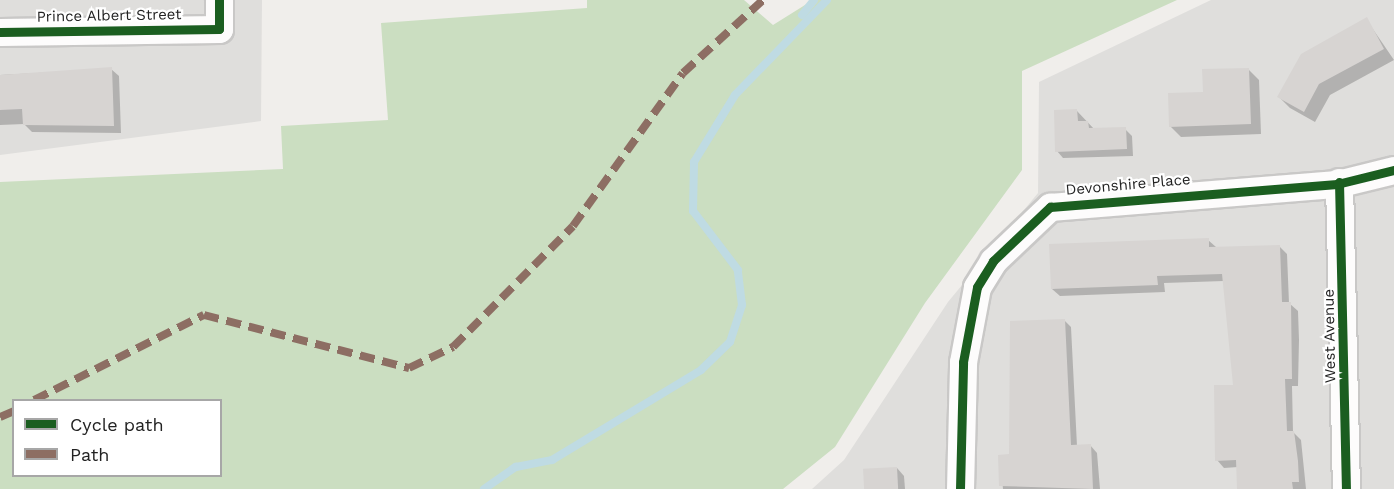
<!DOCTYPE html>
<html>
<head>
<meta charset="utf-8">
<style>
	body { margin:0 }
	#map { position:relative; width:1394px; height:489px; overflow:hidden; background:#f0eeeb; font-family:"Work Sans",sans-serif }
	div>[style] { position:absolute }
	.residential>* { inset:0; background:#dfdedc }
	.forest>* { inset:0; background:#cbdec1 }
	.shadow>* { inset:0; background:#0003 }
	.stream>* { height:8px; margin:-4px; padding:0 4px; transform-origin:4px; border-radius:4px; background:#bfdbe3 }
	.building>* { inset:0; background:#d7d4d2; transform-origin:0 0 }
	.roads { filter:drop-shadow(2px 0 #c9c8c7) drop-shadow(-2px 0 #c9c8c7) drop-shadow(0 2px #c9c8c7) drop-shadow(0 -2px #c9c8c7) }
	.street>* { height:27px; margin:-13.5px; padding:0 13.5px; transform-origin:13.5px; border-radius:13.5px; background:#fdfcfc }
	.quiet>* { height:8px; margin-top:-4px; transform-origin:0; background:repeating-linear-gradient(90deg,#8d6e63 0 15px,transparent 0 23px) }
	.cycleway>* { height:9px; margin:-4.5px; padding:0 4.5px; transform-origin:4.5px; border-radius:4.5px; background:#1b5e20 }
	span { translate:-50% -50%; white-space:nowrap; text-align:center; line-height:1.15; -webkit-text-stroke:4.5px #fff; paint-order:stroke }
	.street-label { font-size:15px; color:#222 }
	.legend { position:absolute; left:12px; top:399px; width:210px; height:78px; box-sizing:border-box; background:#fff; border:2px solid #a7a7a7; margin:0; padding:8px 10px; list-style:none; font-size:18px; color:#222 }
	.legend li { display:flex; align-items:center; gap:12px; height:30px }
	.legend b { width:30px; border:2px solid #a7a7a7 }
</style>
</head>
<body>
<div id="map">
	<div class="residential">
		<i style="clip-path:polygon(0 0,262px 0,261px 121px,0 155px)"></i>
		<i style="clip-path:polygon(1211px 0,1394px 0,1394px 489px,812px 489px,844px 460px,948px 302px,1038px 193px,1039px 82px)"></i>
	</div>
	<div class="forest">
		<i style="clip-path:polygon(evenodd,587px 0,744px 0,773px 25px,813px 0,1177px 0,1022px 71px,1022px 170px,925px 303px,835px 447px,783px 489px,0 489px,0 182px,283px 169px,281px 126px,388px 120px,381px 23px,587px 8px,587px 0,14px 400px,220px 400px,220px 476px,14px 476px,14px 400px)"></i>
	</div>
	<div class="shadow">
		<i style="clip-path:polygon(1366px 19px,1394px 60px,1330px 95px,1315px 122px,1290px 108px,1279px 97px)"></i>
		<i style="clip-path:polygon(111px 69px,119px 76px,121px 133px,32px 132px,24px 124px,0 125px,0 75px)"></i>
		<i style="clip-path:polygon(1248px 69px,1259px 80px,1261px 134px,1181px 137px,1170px 126px,1204px 93px)"></i>
		<i style="clip-path:polygon(1077px 111px,1095px 130px,1125px 129px,1132px 136px,1133px 156px,1063px 158px,1057px 151px)"></i>
		<i style="clip-path:polygon(1208px 240px,1216px 247px,1280px 247px,1287px 254px,1289px 303px,1298px 311px,1299px 340px,1298px 386px,1292px 386px,1293px 432px,1301px 440px,1306px 489px,1239px 489px,1238px 467px,1224px 468px,1217px 460px,1235px 386px,1224px 281px,1164px 283px,1165px 292px,1060px 296px,1052px 289px)"></i>
		<i style="clip-path:polygon(1064px 320px,1071px 327px,1077px 446px,1090px 445px,1097px 453px,1100px 489px,1003px 489px,1000px 456px,1011px 456px)"></i>
		<i style="clip-path:polygon(897px 468px,904px 476px,905px 489px,865px 489px)"></i>
	</div>
	<div class="stream">
		<i style="left:802px;top:15px;width:19px;rotate:-51deg"></i>
		<i style="left:484px;top:489px;width:39px;rotate:-35deg"></i>
		<i style="left:516px;top:467px;width:37px;rotate:-11deg"></i>
		<i style="left:552px;top:460px;width:174px;rotate:-31.1deg"></i>
		<i style="left:701px;top:370px;width:40px;rotate:-44deg"></i>
		<i style="left:730px;top:342px;width:39px;rotate:-72deg"></i>
		<i style="left:742px;top:305px;width:35px;rotate:-97deg"></i>
		<i style="left:738px;top:270px;width:74px;rotate:-127.3deg"></i>
		<i style="left:693px;top:211px;width:49px;rotate:-88.8deg"></i>
		<i style="left:694px;top:162px;width:79px;rotate:-58.5deg"></i>
		<i style="left:735px;top:95px;width:132px;rotate:-45.9deg"></i>
	</div>
	<div class="building">
		<i style="clip-path:polygon(1367px 17px,1384px 49px,1319px 84px,1304px 112px,1277px 97px,1301px 54px)"></i>
		<i style="clip-path:polygon(112px 67px,114px 126px,23px 125px,22px 109px,0 110px,0 75px)"></i>
		<i style="clip-path:polygon(1249px 68px,1251px 124px,1169px 127px,1168px 93px,1203px 92px,1202px 69px)"></i>
		<i style="clip-path:polygon(1077px 109px,1078px 121px,1088px 121px,1089px 128px,1126px 127px,1127px 149px,1055px 152px,1054px 110px)"></i>
		<i style="clip-path:polygon(1209px 238px,1209px 247px,1280px 245px,1282px 302px,1291px 302px,1292px 379px,1285px 379px,1287px 431px,1294px 431px,1298px 461px,1299px 482px,1292px 482px,1293px 489px,1237px 489px,1236px 460px,1215px 461px,1214px 385px,1233px 385px,1222px 274px,1157px 276px,1158px 285px,1051px 289px,1049px 244px)"></i>
		<i style="clip-path:polygon(1065px 319px,1071px 445px,1091px 444px,1093px 489px,999px 486px,998px 455px,1009px 454px,1010px 321px)"></i>
		<i style="left:897px;top:467px;width:22px;height:34px;rotate:87deg"></i>
	</div>
	<div class="roads">
		<div class="street">
			<i style="left:0;top:32px;width:219px;rotate:-0.8deg"></i>
			<i style="left:219px;top:29px;width:29px;rotate:-90deg"></i>
			<i style="left:1339px;top:182px;width:307px;rotate:88.7deg"></i>
			<i style="left:960px;top:489px;width:127px;rotate:-88.6deg"></i>
			<i style="left:963px;top:362px;width:76px;rotate:-79.4deg"></i>
			<i style="left:977px;top:287px;width:31px;rotate:-58deg"></i>
			<i style="left:993px;top:261px;width:79px;rotate:-43.5deg"></i>
			<i style="left:1050px;top:207px;width:288px;rotate:-4.6deg"></i>
			<i style="left:1337px;top:184px;width:59px;rotate:-13.8deg"></i>
		</div>
	</div>
	<div class="quiet">
		<i style="left:34px;top:400px;width:190px;rotate:-26.6deg"></i>
		<i style="left:204px;top:315px;width:212px;rotate:14.5deg"></i>
		<i style="left:409px;top:368px;width:49px;rotate:-25.5deg"></i>
		<i style="left:453px;top:347px;width:170px;rotate:-45.2deg"></i>
		<i style="left:573px;top:226px;width:188px;rotate:-54.3deg"></i>
		<i style="left:683px;top:73px;width:108px;rotate:-42.4deg"></i>
		<i style="left:0;top:417px;width:15px;rotate:-23deg"></i>
	</div>
	<div class="cycleway">
		<i style="left:0;top:32px;width:219px;rotate:-0.8deg"></i>
		<i style="left:219px;top:29px;width:29px;rotate:-90deg"></i>
		<i style="left:1339px;top:182px;width:307px;rotate:88.7deg"></i>
		<i style="left:960px;top:489px;width:127px;rotate:-88.6deg"></i>
		<i style="left:963px;top:362px;width:76px;rotate:-79.4deg"></i>
		<i style="left:977px;top:287px;width:31px;rotate:-58deg"></i>
		<i style="left:993px;top:261px;width:79px;rotate:-43.5deg"></i>
		<i style="left:1050px;top:207px;width:288px;rotate:-4.6deg"></i>
		<i style="left:1337px;top:184px;width:59px;rotate:-13.8deg"></i>
	</div>
	<div class="street-label">
		<span style="left:109px;top:16px;rotate:-1deg">Prince Albert Street</span>
		<span style="left:1128px;top:185px;rotate:-5deg">Devonshire Place</span>
		<span style="left:1330px;top:336px;rotate:-91deg">West Avenue</span>
	</div>
	<ul class="legend">
	<li><b style="height:8px;background:#1b5e20"></b>Cycle path</li>
	<li><b style="height:8px;background:#8d6e63"></b>Path</li>
	</ul>
</div>
</body>
</html>
